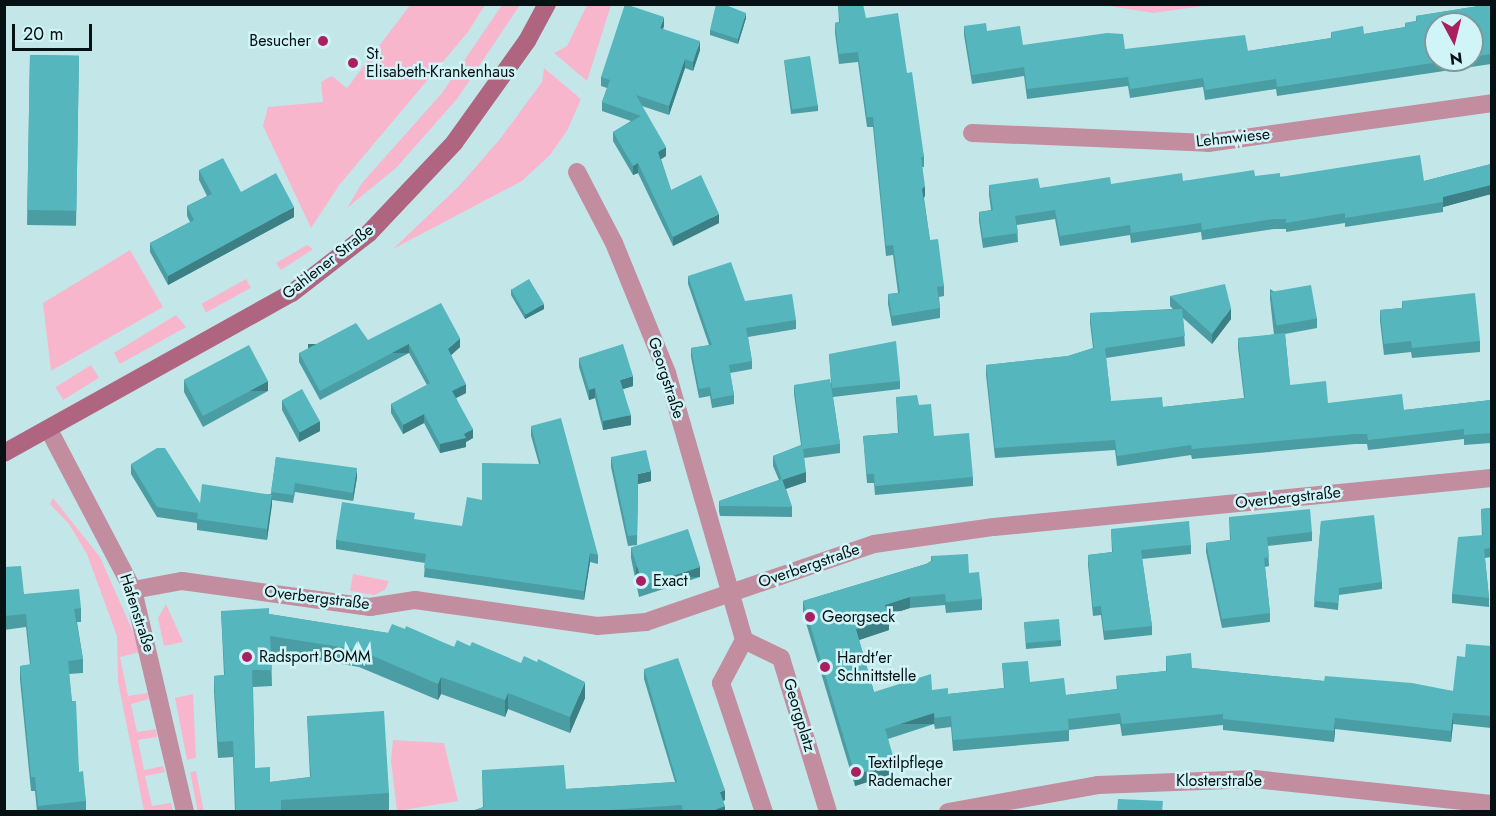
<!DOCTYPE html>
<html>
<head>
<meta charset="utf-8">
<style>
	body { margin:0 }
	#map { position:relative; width:1496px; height:816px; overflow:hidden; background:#c3e7e9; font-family:Jost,sans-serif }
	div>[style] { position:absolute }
	.green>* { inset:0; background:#f8b6cc; transform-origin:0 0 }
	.minor>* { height:18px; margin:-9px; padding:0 9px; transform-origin:9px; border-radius:9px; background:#c28d9e }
	.secondary>* { height:18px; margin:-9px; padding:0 9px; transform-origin:9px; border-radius:9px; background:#af647f }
	.wall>* { inset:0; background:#4a9da3; transform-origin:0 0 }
	.shaded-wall>* { inset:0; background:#3c7f84; transform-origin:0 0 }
	.building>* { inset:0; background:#56b6bd; transform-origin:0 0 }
	.dots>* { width:16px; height:16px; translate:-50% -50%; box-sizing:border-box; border:3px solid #d0f4f7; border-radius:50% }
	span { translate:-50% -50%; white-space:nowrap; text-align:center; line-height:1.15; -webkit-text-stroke:5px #d0f4f7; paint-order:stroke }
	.poi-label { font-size:16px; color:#051112 }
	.right { translate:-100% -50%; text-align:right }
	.left { translate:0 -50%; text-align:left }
	.street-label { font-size:16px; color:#051112 }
	.frame { position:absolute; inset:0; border:6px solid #051112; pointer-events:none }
	.north { position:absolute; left:1424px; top:12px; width:60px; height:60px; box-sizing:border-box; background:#d0f4f7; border:2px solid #7f999b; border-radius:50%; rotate:173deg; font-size:16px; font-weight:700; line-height:24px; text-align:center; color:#051112 }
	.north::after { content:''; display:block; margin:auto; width:21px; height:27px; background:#aa1f62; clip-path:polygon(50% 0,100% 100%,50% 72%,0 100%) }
	.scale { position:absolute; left:12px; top:24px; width:80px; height:27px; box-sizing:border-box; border:3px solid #051112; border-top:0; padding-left:8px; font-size:18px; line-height:21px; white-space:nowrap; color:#051112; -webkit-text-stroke:4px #d0f4f7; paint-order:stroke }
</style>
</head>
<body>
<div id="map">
	<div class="green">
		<i style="clip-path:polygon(411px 4px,485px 5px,468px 32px,340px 184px,311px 228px,263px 126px,268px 107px,323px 102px,321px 82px,332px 76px,347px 88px)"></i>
		<i style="clip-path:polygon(502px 5px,520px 5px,457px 99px,396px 168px,347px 208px,362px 183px,442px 93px)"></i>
		<i style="clip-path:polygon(587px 5px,611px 5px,587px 81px,554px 53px,567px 46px)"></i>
		<i style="clip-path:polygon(1103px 5px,1103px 4px,1210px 5px,1153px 13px)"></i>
		<i style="clip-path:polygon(544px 68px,581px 99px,567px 131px,550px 155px,522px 181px,393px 249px,459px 186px,500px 139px,542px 82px)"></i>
		<i style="clip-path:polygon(307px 245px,313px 249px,281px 270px,276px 263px)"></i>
		<i style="clip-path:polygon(130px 250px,163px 307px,51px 371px,43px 303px)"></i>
		<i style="left:246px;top:279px;width:10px;height:51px;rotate:61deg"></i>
		<i style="clip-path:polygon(176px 315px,186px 327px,120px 364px,114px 353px)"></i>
		<i style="left:91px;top:365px;width:15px;height:42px;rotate:58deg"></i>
		<i style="clip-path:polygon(53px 498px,100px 557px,138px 643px,140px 652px,120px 657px,128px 696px,148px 693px,149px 699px,131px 704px,137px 732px,156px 729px,157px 737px,138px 740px,144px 770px,163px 766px,165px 772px,145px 776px,152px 806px,171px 803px,173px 811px,144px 811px,118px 682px,117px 636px,87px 554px,69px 524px,50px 504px)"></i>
		<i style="clip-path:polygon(353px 574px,389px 581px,385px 590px,374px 595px,350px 591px)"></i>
		<i style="clip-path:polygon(166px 604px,183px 642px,164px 646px,158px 618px)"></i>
		<i style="clip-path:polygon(193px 694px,196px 758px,187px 760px,175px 698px)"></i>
		<i style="clip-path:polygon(393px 740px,444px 743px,458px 801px,397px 811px,391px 761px)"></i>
		<i style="left:196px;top:771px;width:41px;height:6px;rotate:79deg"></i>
	</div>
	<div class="minor">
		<i style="left:972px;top:133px;width:236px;rotate:2.4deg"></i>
		<i style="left:1208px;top:143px;width:287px;rotate:-8deg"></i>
		<i style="left:577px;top:172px;width:80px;rotate:62.5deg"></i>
		<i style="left:614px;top:243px;width:140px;rotate:67.8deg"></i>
		<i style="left:667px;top:373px;width:278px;rotate:73.9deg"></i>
		<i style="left:744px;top:640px;width:49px;rotate:118.1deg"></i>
		<i style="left:721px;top:683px;width:136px;rotate:71.6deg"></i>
		<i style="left:49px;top:430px;width:181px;rotate:62.3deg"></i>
		<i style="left:133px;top:590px;width:228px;rotate:76.8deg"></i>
		<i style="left:133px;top:590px;width:50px;rotate:-10.4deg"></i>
		<i style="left:182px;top:581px;width:190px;rotate:7.9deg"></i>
		<i style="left:370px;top:607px;width:46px;rotate:-8.8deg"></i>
		<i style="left:415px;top:600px;width:184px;rotate:8.1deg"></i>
		<i style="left:597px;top:626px;width:49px;rotate:-4.7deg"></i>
		<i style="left:646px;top:622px;width:241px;rotate:-18.9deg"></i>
		<i style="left:874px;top:544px;width:121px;rotate:-8.1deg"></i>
		<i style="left:994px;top:527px;width:500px;rotate:-5.62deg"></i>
		<i style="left:744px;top:640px;width:41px;rotate:25.9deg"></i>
		<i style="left:781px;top:658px;width:161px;rotate:73deg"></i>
		<i style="left:948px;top:812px;width:152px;rotate:-10.2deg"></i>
		<i style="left:1098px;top:785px;width:156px;rotate:-2.2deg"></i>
		<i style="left:1254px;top:779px;width:239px;rotate:6deg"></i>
	</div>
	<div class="secondary">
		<i style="left:4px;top:453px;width:329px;rotate:-29.1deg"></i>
		<i style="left:292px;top:293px;width:98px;rotate:-37.9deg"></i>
		<i style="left:369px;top:233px;width:124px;rotate:-46.6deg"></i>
		<i style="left:454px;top:143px;width:125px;rotate:-54.4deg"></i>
		<i style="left:527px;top:41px;width:42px;rotate:-61.6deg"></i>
	</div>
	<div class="wall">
		<i style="clip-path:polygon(838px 4px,866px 18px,907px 73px,924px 157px,924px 167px,922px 167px,925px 196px,924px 198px,930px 240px,944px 286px,944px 296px,939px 297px,940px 308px,940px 318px,892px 326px,888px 304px,888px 294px,898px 293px,893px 255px,886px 256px,873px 127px,867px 127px,858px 62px,839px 64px,835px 33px,835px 23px,839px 22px)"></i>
		<i style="clip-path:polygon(evenodd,1491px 4px,1491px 64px,1277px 96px,1276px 89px,1205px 100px,1203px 87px,1130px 98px,1128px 86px,1027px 99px,1024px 76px,972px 84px,964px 35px,964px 26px,987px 31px,1023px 45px,1125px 49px,1248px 51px,1331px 38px,1331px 32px,1364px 34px,1405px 27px,1405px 23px,1416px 21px,1416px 16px,1491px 4px,1472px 24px,1472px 60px,1436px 60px,1472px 24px)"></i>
		<i style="clip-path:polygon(746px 18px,738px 44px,710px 35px,710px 30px)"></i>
		<i style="clip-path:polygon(664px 26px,663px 29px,700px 50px,693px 71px,685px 68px,669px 115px,642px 106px,666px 156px,661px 159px,671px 190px,719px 223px,673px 246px,638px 173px,633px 175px,613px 141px,613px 132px,631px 121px,602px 111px,602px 102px,607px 88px,601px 86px,601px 77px)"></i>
		<i style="left:30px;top:55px;width:49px;height:170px;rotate:1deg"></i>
		<i style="clip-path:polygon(784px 60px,818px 105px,818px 111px,791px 114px)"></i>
		<i style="clip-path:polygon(1491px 164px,1491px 194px,1443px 207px,1443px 212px,1345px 227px,1345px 223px,1286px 232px,1286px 229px,1274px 229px,1202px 240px,1201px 232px,1131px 243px,1130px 235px,1060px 246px,1055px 219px,1017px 225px,1018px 242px,983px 248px,979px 221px,979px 212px,991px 210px,989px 195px,989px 185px,1040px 188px,1183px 181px,1255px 176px,1424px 181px)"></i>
		<i style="clip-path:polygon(199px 170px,241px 192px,294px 217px,168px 285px,150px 252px,150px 243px,190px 222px,187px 216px,187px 206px,207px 196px,199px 180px)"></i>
		<i style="clip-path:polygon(688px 276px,745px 301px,796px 320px,796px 329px,748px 337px,752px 361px,752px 369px,730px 373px,734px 395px,734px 404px,712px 408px,710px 396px,699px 398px,691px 357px,691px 348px,709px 345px,688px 284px)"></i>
		<i style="clip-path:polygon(511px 289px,544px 309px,525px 319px,511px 295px)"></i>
		<i style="clip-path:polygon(1270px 289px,1317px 318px,1317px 328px,1285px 334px,1290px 385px,1328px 403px,1404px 410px,1491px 400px,1491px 443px,1464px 445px,1464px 439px,1368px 450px,1367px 444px,1355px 444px,1192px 459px,1191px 455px,1117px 466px,1115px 450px,995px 458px,986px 375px,986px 365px,1068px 356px,1093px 348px,1090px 323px,1090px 313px,1173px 309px,1170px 306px,1170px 296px,1231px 319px,1212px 344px,1183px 318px,1185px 346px,1106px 358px,1111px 401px,1163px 407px,1244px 398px,1238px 348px,1238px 338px,1274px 335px,1270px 299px)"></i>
		<i style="clip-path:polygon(1402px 301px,1480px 341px,1480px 352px,1412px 358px,1411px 352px,1384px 355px,1380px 321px,1380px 310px,1402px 308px)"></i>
		<i style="clip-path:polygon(368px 340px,460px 347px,451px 355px,466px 393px,456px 398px,473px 438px,466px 442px,466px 447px,440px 453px,424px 423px,403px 434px,391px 413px,391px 404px,427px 385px,409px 353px,320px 400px,299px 362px,299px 353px)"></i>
		<i style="clip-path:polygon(829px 354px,900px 381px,900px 389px,833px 397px,840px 444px,840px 453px,804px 458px,806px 482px,786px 489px,792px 507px,792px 517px,720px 516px,719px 511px,719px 501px,779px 480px,773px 466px,773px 456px,801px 445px,794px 394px,794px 385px,831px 383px)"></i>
		<i style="clip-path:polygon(579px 358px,633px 386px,623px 389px,631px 425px,603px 430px,595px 398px,589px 400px,579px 367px)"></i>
		<i style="clip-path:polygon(184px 381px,268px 391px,203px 427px,184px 392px)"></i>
		<i style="clip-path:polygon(896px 397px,919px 405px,934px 436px,973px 477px,973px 486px,875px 495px,874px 483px,867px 483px,863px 436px,898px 433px)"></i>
		<i style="clip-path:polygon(282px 400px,320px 431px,299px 442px,282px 410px)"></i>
		<i style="clip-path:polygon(531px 426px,598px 555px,598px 564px,590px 562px,584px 600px,424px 577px,425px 563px,336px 549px,336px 540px,462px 526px,482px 500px,539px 464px,531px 436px)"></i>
		<i style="clip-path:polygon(276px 457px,357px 477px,353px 501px,295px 492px,293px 503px,272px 500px,267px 540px,197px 530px,197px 523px,157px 517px,131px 474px,131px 464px,200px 503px,271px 494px)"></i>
		<i style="clip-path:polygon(611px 457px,651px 481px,638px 484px,637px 545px,628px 546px,611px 467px)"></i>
		<i style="clip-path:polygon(1491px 508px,1491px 557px,1485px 558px,1489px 598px,1489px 607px,1452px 603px,1452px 594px,1482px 535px,1481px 509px)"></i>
		<i style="clip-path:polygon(1229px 517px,1312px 532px,1312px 541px,1268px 546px,1269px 566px,1265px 567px,1270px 613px,1270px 622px,1222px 628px,1206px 552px,1206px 543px,1230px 540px)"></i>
		<i style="clip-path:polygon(1321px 521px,1382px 582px,1382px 589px,1339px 595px,1338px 610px,1314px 607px)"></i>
		<i style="clip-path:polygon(1111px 529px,1191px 545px,1191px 554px,1142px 559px,1152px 626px,1152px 635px,1104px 640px,1101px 615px,1093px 616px,1088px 565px,1088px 555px,1112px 552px)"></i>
		<i style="clip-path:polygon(631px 548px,700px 577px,639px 597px,631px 558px)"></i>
		<i style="clip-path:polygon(931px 556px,969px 573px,982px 599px,982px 610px,946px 613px,945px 605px,910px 608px,888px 615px,889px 630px,859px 640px,874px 692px,932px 690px,948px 694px,1004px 688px,1002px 663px,1030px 682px,1066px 695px,1117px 689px,1116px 676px,1166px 671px,1166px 656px,1192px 668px,1324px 681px,1453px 691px,1465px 657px,1491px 646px,1491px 728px,1453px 724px,1451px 742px,1335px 729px,1334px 742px,1223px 730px,1223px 725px,1122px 736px,1120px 724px,1069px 730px,1069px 741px,953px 751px,951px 727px,935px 729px,934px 724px,888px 739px,895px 773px,855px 786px,803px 613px,803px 601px,926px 564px,931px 561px)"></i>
		<i style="clip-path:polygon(4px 567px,24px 594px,81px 608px,81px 622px,77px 622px,83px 659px,83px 673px,69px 674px,79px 772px,86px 801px,86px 812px,37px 812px,35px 791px,31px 791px,20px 680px,20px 666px,30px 665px,26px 627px,4px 630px)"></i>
		<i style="clip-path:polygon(221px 611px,269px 614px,388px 633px,405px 629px,454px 647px,585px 698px,570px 733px,508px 709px,505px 717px,441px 694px,438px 700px,359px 667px,271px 652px,272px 686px,253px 687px,255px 768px,270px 782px,310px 777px,307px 716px,389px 793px,389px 810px,359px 812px,235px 812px,233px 757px,218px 758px,214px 692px,214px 676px,224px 675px)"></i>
		<i style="clip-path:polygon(1024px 622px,1061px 640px,1061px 646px,1026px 649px)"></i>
		<i style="clip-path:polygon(644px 669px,725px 800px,723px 801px,725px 812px,471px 812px,483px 807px,482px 770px,566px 789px,675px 782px,644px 679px)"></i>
	</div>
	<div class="shaded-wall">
		<i style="clip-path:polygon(746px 13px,746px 18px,738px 44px,738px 39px)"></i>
		<i style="clip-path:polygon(664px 17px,664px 26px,660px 37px,660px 28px)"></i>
		<i style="clip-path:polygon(700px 41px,700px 50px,693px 71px,693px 62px)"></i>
		<i style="clip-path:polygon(685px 59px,685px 68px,669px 115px,669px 106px)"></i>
		<i style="clip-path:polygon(666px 147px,666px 156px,658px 161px,658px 152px)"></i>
		<i style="clip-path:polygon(638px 163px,638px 173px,633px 175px,633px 166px)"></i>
		<i style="clip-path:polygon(1491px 185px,1491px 194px,1443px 207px,1443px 197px)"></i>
		<i style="clip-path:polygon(925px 186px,925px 196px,922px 199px,922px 189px)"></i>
		<i style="clip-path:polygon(294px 207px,294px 217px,168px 285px,168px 276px)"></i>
		<i style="clip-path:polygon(719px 214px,719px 223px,673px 246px,673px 237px)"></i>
		<i style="clip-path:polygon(544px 304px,544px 309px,525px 319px,525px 313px)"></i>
		<i style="clip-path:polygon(1231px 308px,1231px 319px,1212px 344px,1212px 334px)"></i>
		<i style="clip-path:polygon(460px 338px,460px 347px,448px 358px,448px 349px)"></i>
		<i style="left:409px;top:344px;width:9px;height:101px;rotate:90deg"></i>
		<i style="clip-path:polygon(633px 376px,633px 386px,620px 390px,620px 380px)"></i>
		<i style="left:268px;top:381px;width:10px;height:74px;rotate:90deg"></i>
		<i style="clip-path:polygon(466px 384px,466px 393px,452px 400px,452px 391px)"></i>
		<i style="clip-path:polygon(595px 388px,595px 398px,589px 400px,589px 390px)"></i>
		<i style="clip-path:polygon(424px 414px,424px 423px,403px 434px,403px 425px)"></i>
		<i style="clip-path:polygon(631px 415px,631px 425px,603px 430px,603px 421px)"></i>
		<i style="clip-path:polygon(320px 421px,320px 431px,299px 442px,299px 432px)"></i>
		<i style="clip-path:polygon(473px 429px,473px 438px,466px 442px,466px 447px,440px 453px,440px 444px,464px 434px)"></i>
		<i style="clip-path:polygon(357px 468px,357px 477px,353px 501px,353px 493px)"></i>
		<i style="clip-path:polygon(651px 471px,651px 481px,638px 484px,637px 545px,638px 474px)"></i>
		<i style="clip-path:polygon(806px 472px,806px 482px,782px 490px,782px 480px)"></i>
		<i style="clip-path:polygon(272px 495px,272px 505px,267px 540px,267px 529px)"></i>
		<i style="clip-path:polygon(590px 553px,590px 562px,584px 600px,584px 591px)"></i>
		<i style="left:700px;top:567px;width:10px;height:64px;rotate:90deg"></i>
		<i style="clip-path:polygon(910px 597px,910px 608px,885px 616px,885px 605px)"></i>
		<i style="clip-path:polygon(889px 619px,889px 630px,856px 641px,856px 629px)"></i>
		<i style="clip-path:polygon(441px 677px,441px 694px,438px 700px,438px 684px)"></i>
		<i style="clip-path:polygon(585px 682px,585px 698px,570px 733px,570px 717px)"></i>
		<i style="clip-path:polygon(508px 693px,508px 709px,505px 717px,505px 700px)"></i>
		<i style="left:934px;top:713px;width:11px;height:52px;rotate:90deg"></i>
		<i style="clip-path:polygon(1453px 713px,1453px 724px,1451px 742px,1451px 731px)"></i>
		<i style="clip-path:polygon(1335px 718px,1335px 729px,1334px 742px,1334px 731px)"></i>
		<i style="clip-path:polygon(895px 762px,895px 773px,855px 786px,855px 775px)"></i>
		<i style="clip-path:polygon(725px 790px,725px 800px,720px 802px,720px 792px)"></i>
		<i style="clip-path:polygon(725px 806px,725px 812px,710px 812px)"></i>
	</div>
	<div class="building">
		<i style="clip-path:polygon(625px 4px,664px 17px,660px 28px,700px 41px,693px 62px,685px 59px,669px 106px,636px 95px,666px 147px,658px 152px,671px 190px,701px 175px,719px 214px,673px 237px,638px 163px,633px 166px,613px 132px,641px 116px,602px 102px,610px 80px,601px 77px)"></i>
		<i style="clip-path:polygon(716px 4px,723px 4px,746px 13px,738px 39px,710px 30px)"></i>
		<i style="clip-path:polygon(838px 4px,863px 4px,866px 18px,898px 13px,907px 73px,912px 72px,924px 157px,921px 157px,925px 186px,922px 189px,930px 240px,938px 239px,944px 286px,937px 287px,940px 308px,892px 316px,888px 294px,900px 293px,893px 245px,886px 246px,873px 117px,867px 117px,858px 52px,839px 54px,835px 23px,840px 22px)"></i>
		<i style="clip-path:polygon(1491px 4px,1491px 54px,1472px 57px,1472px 24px,1436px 24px,1436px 60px,1452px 60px,1277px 87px,1276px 79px,1205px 90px,1203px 78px,1130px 89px,1128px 77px,1027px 89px,1024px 67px,972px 75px,964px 26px,986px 23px,987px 31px,1020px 26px,1023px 45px,1107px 33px,1123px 34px,1125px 49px,1245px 35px,1248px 51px,1332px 38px,1331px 32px,1363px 26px,1364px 34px,1406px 27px,1405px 23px,1417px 21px,1416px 16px)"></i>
		<i style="left:30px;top:55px;width:49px;height:155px;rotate:1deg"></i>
		<i style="left:810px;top:56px;width:50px;height:26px;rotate:81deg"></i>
		<i style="clip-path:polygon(1420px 155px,1424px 181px,1491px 164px,1491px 185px,1443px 197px,1443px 202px,1345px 218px,1345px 213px,1286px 223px,1286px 219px,1274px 219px,1202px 230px,1201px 223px,1131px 233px,1130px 225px,1060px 236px,1055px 210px,1015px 216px,1018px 233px,983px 238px,979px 212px,993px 210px,989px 185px,1038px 178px,1040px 188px,1110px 177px,1111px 184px,1182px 173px,1183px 181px,1254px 170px,1255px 176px,1280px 173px,1280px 177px)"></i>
		<i style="clip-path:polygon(223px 158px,241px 192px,276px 173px,294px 207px,168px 276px,150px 243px,194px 220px,187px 206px,212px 194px,199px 170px)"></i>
		<i style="clip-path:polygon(731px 262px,745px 301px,792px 294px,796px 320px,746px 328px,752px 361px,729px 365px,734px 395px,712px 399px,710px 387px,699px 389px,691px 348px,712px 345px,688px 276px)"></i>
		<i style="left:529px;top:279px;width:29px;height:21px;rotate:59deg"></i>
		<i style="clip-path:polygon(1225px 284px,1231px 308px,1212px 334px,1170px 296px)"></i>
		<i style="left:1311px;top:285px;width:34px;height:41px;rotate:80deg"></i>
		<i style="clip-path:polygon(1475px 293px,1480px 341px,1412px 348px,1411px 341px,1384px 344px,1380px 310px,1403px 308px,1402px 301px)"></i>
		<i style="clip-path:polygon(441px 303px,460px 338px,448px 349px,466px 384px,452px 391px,473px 429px,464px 434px,466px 438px,440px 444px,424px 414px,403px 425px,391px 404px,430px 383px,409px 344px,320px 391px,299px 353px,356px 323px,368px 340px)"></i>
		<i style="clip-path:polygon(1182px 309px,1185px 336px,1105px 348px,1111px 401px,1162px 397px,1163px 407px,1245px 398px,1238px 338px,1285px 333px,1290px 385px,1326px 381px,1328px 403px,1402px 394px,1404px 410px,1491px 400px,1491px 433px,1464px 435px,1464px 429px,1368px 440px,1367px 434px,1355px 434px,1192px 449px,1191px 445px,1117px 456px,1115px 440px,995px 448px,986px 365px,1068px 356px,1094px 348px,1090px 313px)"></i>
		<i style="clip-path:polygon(896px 341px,900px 381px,832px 388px,829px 354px)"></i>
		<i style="clip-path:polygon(623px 344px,633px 376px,620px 380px,631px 415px,603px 421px,595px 388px,589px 390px,579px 358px)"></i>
		<i style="left:249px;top:345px;width:41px;height:74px;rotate:62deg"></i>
		<i style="clip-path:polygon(830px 379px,840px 444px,803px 449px,806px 472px,782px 480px,773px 456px,802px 445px,794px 385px)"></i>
		<i style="left:302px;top:389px;width:37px;height:23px;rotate:61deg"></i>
		<i style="clip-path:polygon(917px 395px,919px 405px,931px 404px,934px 436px,969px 433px,973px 477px,875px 486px,874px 474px,867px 474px,863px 436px,899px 433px,896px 397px)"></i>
		<i style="clip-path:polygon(561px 418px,598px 555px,590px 553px,584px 591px,424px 568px,426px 554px,336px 540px,342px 502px,415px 513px,414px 519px,462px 526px,467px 497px,482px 500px,482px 463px,541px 464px,531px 426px)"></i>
		<i style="clip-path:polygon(157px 448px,165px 448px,200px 503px,202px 484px,272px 495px,267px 529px,197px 519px,198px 513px,157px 507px,131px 464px)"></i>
		<i style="clip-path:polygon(646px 450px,651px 471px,638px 474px,637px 535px,628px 536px,611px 457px)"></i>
		<i style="clip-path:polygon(276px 457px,357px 468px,353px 493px,295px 483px,293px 495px,271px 492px)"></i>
		<i style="clip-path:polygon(782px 479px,792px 507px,720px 506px,719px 501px)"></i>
		<i style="clip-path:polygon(1491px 508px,1491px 548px,1484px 549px,1489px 598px,1452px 594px,1458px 537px,1483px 535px,1481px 509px)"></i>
		<i style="clip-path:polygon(1310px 509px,1312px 532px,1267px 537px,1269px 557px,1264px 558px,1270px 613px,1222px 619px,1206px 543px,1231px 540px,1229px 517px)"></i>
		<i style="clip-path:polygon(1374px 515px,1382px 582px,1339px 588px,1338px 603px,1314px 601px,1321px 521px)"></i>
		<i style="clip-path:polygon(1189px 521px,1191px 545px,1141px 550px,1152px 626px,1104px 631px,1101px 606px,1093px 607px,1088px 555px,1113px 552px,1111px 529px)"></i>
		<i style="left:688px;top:529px;width:40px;height:60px;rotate:72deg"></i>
		<i style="clip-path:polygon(968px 554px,969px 573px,979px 572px,982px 599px,946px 602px,945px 594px,910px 597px,885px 605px,889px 619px,856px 629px,874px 692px,931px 674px,932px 690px,948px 688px,948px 694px,1005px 688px,1002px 663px,1028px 661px,1030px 682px,1064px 678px,1066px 695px,1118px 689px,1116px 676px,1167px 671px,1166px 656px,1191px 653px,1192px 668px,1324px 681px,1325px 676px,1412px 683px,1453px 691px,1457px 656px,1465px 657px,1466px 644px,1491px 646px,1491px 716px,1453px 713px,1451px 731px,1335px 718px,1334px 731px,1223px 719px,1223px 714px,1122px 724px,1120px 713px,1068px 719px,1069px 730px,953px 740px,951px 716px,935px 718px,934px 713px,885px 729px,895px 762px,855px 775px,803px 601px,926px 564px,932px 561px,931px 556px)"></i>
		<i style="clip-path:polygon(21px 566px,24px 594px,79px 589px,81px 608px,74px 609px,83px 659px,68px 661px,72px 701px,76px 701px,79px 772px,83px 771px,86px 801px,38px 806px,35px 777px,31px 777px,20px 666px,31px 664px,26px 614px,4px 616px,4px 567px)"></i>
		<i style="clip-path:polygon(269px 608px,269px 614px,388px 633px,392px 624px,405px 629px,406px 626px,454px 647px,457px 640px,470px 646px,472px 642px,521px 663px,524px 656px,537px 662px,538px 659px,585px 682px,570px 717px,508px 693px,505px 700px,441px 677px,438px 684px,359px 650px,270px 636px,272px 670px,252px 670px,255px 768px,270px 767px,270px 782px,311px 777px,307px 716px,384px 711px,389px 793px,281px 800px,281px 812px,236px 812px,233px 741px,218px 742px,214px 676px,225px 675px,221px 611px)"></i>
		<i style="left:1059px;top:619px;width:21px;height:35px;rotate:85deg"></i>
		<i style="clip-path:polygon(678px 658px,725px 790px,720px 792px,725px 806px,710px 812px,683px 812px,682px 805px,581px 812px,472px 812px,471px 811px,484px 807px,482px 770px,564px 765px,566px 789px,677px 782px,644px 669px)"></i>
		<i style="clip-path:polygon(1118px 799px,1163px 801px,1162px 812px,1117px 812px)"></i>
	</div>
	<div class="dots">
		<i style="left:323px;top:41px;background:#aa1f62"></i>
		<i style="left:353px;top:63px;background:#aa1f62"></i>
		<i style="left:641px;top:581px;background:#aa1f62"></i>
		<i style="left:810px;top:617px;background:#aa1f62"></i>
		<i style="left:247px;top:657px;background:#aa1f62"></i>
		<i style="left:825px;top:667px;background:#aa1f62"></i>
		<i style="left:856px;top:772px;background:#aa1f62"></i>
	</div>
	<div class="poi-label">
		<span class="right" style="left:311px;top:41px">Besucher</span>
		<span class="left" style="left:366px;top:63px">St.<br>Elisabeth-Krankenhaus</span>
		<span class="left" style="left:653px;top:581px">Exact</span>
		<span class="left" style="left:822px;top:617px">Georgseck</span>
		<span class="left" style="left:259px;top:657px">Radsport BOMM</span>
		<span class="left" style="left:837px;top:667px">Hardt'er<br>Schnittstelle</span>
		<span class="left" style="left:868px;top:772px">Textilpflege<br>Rademacher</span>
	</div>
	<div class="street-label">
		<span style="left:1233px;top:138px;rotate:-6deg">Lehmwiese</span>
		<span style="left:328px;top:262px;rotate:-38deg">Gahlener Straße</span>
		<span style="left:666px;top:378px;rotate:72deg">Georgstraße</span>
		<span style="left:1288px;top:498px;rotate:-6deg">Overbergstraße</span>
		<span style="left:809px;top:566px;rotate:-19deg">Overbergstraße</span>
		<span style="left:317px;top:598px;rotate:7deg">Overbergstraße</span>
		<span style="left:137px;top:613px;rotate:72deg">Hafenstraße</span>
		<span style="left:799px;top:715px;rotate:73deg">Georgplatz</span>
		<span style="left:1219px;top:781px">Klosterstraße</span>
	</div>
	<div class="frame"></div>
	<div class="north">N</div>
	<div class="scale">20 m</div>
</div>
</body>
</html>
